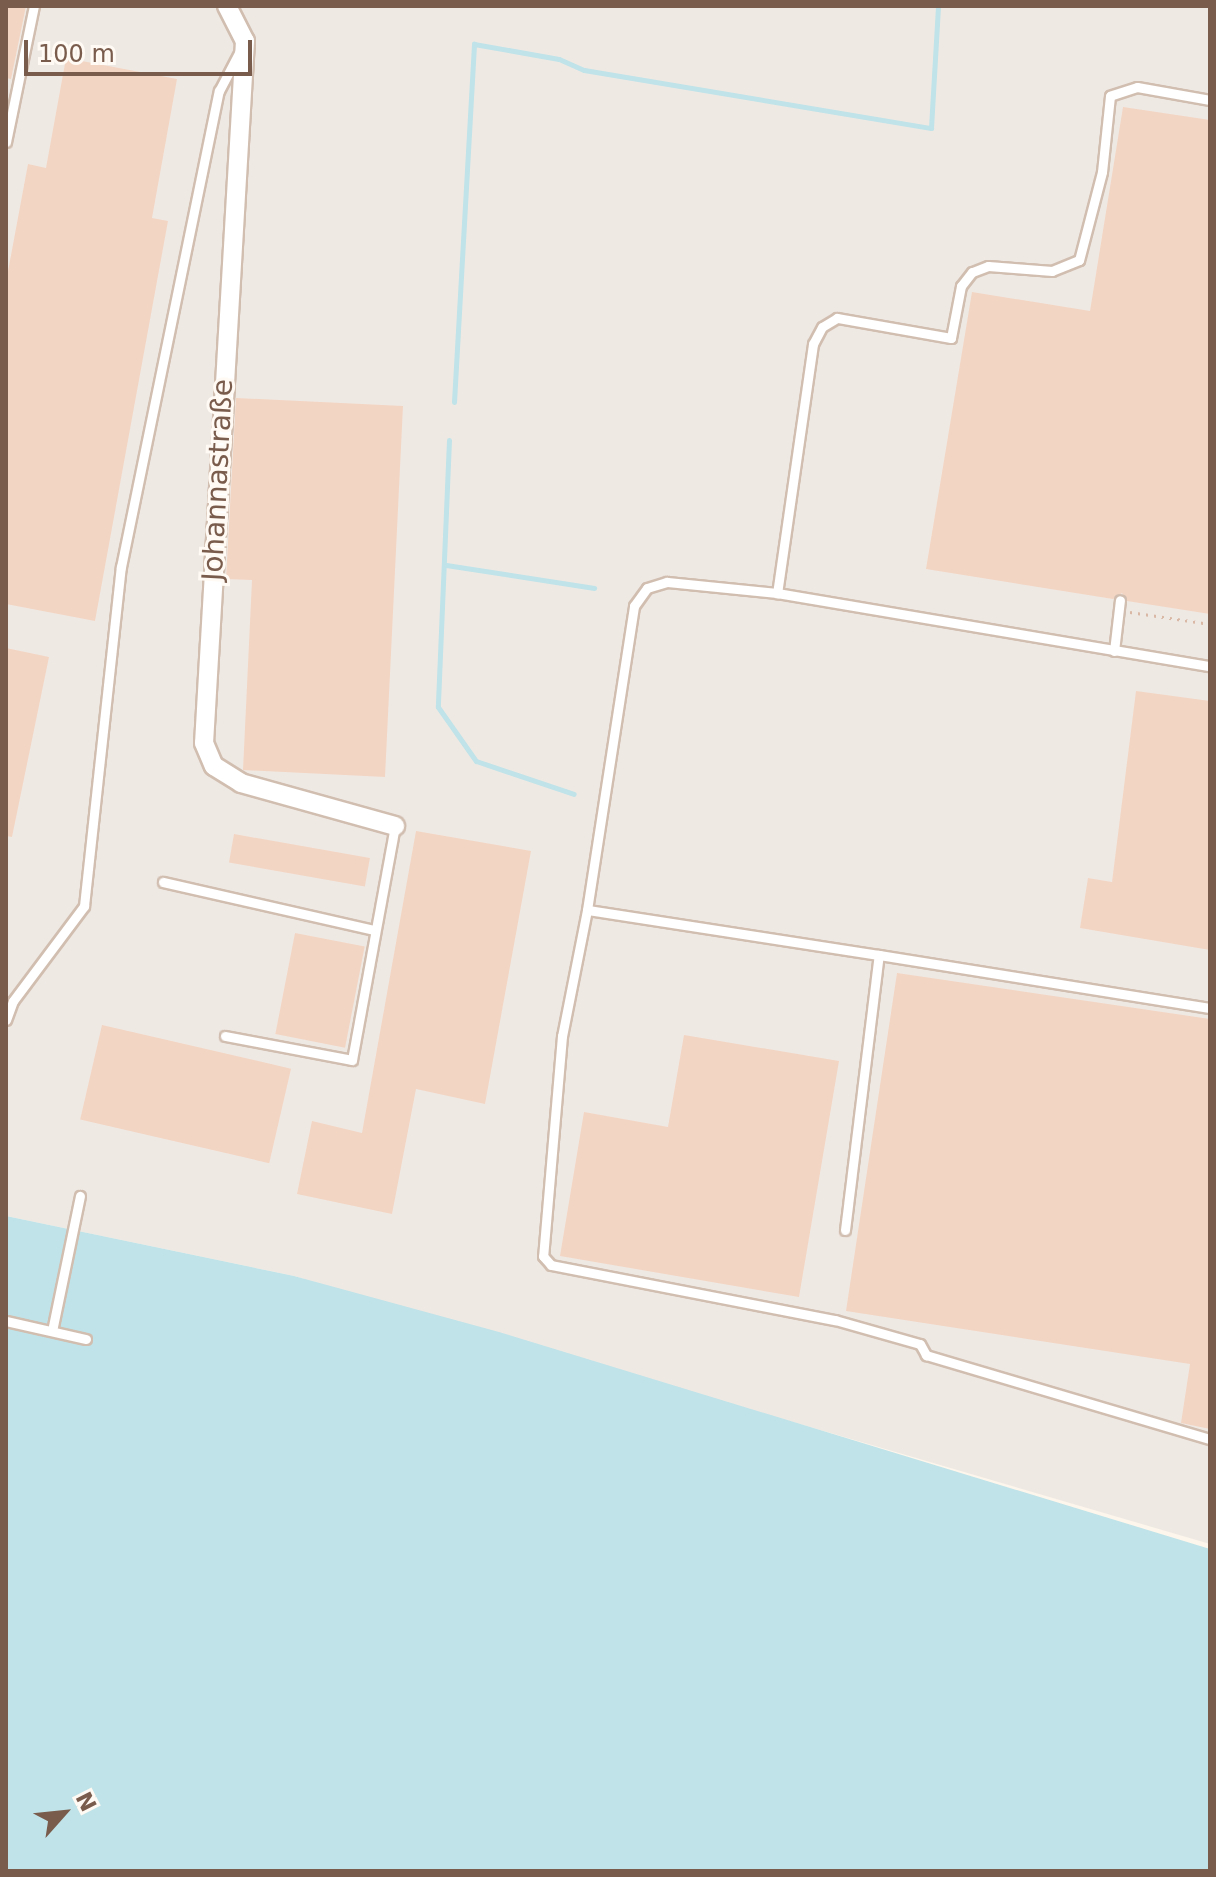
<!DOCTYPE html>
<html>
<head>
<meta charset="utf-8">
<style>
	body { margin:0 }
	#map { position:relative; width:1216px; height:1877px; overflow:hidden; background:#fdf6ec; font-family:"DejaVu Sans",sans-serif }
	div>[style] { position:absolute }
	.industrial>* { inset:0; background:#efe9e4 }
	.water>* { inset:0; background:#bfe3e8 }
	.stream>* { height:5px; margin:-2.5px; padding:0 2.5px; transform-origin:2.5px; border-radius:2.5px; background:#bfe3e8 }
	.building>* { inset:0; background:#f3d5c3; transform-origin:0 0 }
	.path>* { height:3px; margin-top:-1.5px; transform-origin:0; background:repeating-linear-gradient(90deg,#d9b8a5 0 2px,transparent 0 8px) }
	.roads { filter:drop-shadow(2px 0 #d1beb0) drop-shadow(-2px 0 #d1beb0) drop-shadow(0 2px #d1beb0) drop-shadow(0 -2px #d1beb0) }
	.lane>* { height:9px; margin:-4.5px; padding:0 4.5px; transform-origin:4.5px; border-radius:4.5px; background:#fff }
	.street>* { height:18px; margin:-9px; padding:0 9px; transform-origin:9px; border-radius:9px; background:#fff }
	span { translate:-50% -50%; white-space:nowrap; text-align:center; line-height:1.15; -webkit-text-stroke:6px #fffaf3; paint-order:stroke }
	.street-label { font-size:28px; color:#7a5c4d }
	.frame { position:absolute; inset:0; border:8px solid #7a5c4d; pointer-events:none }
	.north { position:absolute; left:24px; top:1773px; width:80px; height:80px; -webkit-text-stroke:6px #fffaf3; paint-order:stroke; rotate:63deg; font-size:22px; font-weight:700; line-height:32px; text-align:center; color:#7a5c4d }
	.north::after { content:''; display:block; margin:auto; width:28px; height:36px; background:#7a5c4d; clip-path:polygon(50% 0,100% 100%,50% 72%,0 100%) }
	.scale { position:absolute; left:24px; top:40px; width:228px; height:36px; box-sizing:border-box; border:4px solid #7a5c4d; border-top:0; padding-left:10px; font-size:24px; line-height:28px; white-space:nowrap; color:#7a5c4d; -webkit-text-stroke:6px #fffaf3; paint-order:stroke }
</style>
</head>
<body>
<div id="map">
	<div class="industrial">
		<i style="clip-path:polygon(6px 6px,1210px 6px,1210px 1544px,294px 1276px,6px 1216px)"></i>
	</div>
	<div class="water">
		<i style="clip-path:polygon(6px 1216px,294px 1276px,499px 1332px,1210px 1549px,1210px 1871px,6px 1871px)"></i>
	</div>
	<div class="stream">
		<i style="left:454px;top:402px;width:359px;rotate:-86.8deg"></i>
		<i style="left:474px;top:44px;width:86px;rotate:10deg"></i>
		<i style="left:559px;top:59px;width:27px;rotate:24deg"></i>
		<i style="left:584px;top:70px;width:352px;rotate:9.5deg"></i>
		<i style="left:931px;top:128px;width:122px;rotate:-86.7deg"></i>
		<i style="left:449px;top:440px;width:267px;rotate:92.4deg"></i>
		<i style="left:438px;top:707px;width:66px;rotate:54.9deg"></i>
		<i style="left:476px;top:761px;width:103px;rotate:18.6deg"></i>
		<i style="left:446px;top:565px;width:150px;rotate:8.8deg"></i>
	</div>
	<div class="building">
		<i style="clip-path:polygon(6px 6px,26px 6px,11px 79px,6px 78px)"></i>
		<i style="clip-path:polygon(66px 58px,177px 79px,152px 218px,168px 221px,95px 621px,6px 604px,6px 282px,28px 164px,46px 168px)"></i>
		<i style="clip-path:polygon(1123px 107px,1210px 120px,1210px 614px,1127px 601px,1122px 593px,1113px 599px,926px 569px,972px 292px,1090px 311px)"></i>
		<i style="clip-path:polygon(236px 398px,403px 406px,385px 777px,243px 770px,252px 580px,226px 579px)"></i>
		<i style="clip-path:polygon(6px 648px,49px 657px,12px 837px,6px 836px)"></i>
		<i style="clip-path:polygon(1136px 691px,1210px 701px,1210px 950px,1080px 928px,1088px 878px,1112px 882px)"></i>
		<i style="clip-path:polygon(416px 831px,531px 851px,485px 1104px,416px 1089px,392px 1214px,297px 1194px,312px 1121px,362px 1133px)"></i>
		<i style="left:234px;top:834px;width:138px;height:29px;rotate:10deg"></i>
		<i style="left:295px;top:933px;width:71px;height:103px;rotate:11deg"></i>
		<i style="clip-path:polygon(897px 973px,1210px 1019px,1210px 1429px,1181px 1423px,1190px 1364px,846px 1311px)"></i>
		<i style="left:102px;top:1025px;width:194px;height:97px;rotate:13deg"></i>
		<i style="clip-path:polygon(684px 1035px,839px 1061px,799px 1297px,560px 1256px,584px 1112px,668px 1127px)"></i>
	</div>
	<div class="path">
		<i style="left:1130px;top:612px;width:81px;rotate:8.5deg"></i>
	</div>
	<div class="roads">
		<div class="lane">
			<i style="left:1210px;top:100px;width:74px;rotate:-169.9deg"></i>
			<i style="left:1137px;top:87px;width:28px;rotate:162deg"></i>
			<i style="left:1110px;top:96px;width:76px;rotate:96deg"></i>
			<i style="left:1102px;top:172px;width:91px;rotate:104.6deg"></i>
			<i style="left:1079px;top:260px;width:29px;rotate:158deg"></i>
			<i style="left:1052px;top:271px;width:64px;rotate:-175.5deg"></i>
			<i style="left:988px;top:266px;width:17px;rotate:159deg"></i>
			<i style="left:972px;top:272px;width:18px;rotate:128deg"></i>
			<i style="left:961px;top:286px;width:53px;rotate:100.9deg"></i>
			<i style="left:951px;top:338px;width:116px;rotate:-170deg"></i>
			<i style="left:837px;top:318px;width:17px;rotate:149deg"></i>
			<i style="left:822px;top:327px;width:19px;rotate:118deg"></i>
			<i style="left:813px;top:344px;width:252px;rotate:98.2deg"></i>
			<i style="left:777px;top:593px;width:439px;rotate:9.6deg"></i>
			<i style="left:6px;top:142px;width:139px;rotate:-78.4deg"></i>
			<i style="left:1114px;top:651px;width:51px;rotate:-83.3deg"></i>
			<i style="left:163px;top:882px;width:217px;rotate:12.8deg"></i>
			<i style="left:587px;top:910px;width:308px;rotate:-81.2deg"></i>
			<i style="left:634px;top:606px;width:22px;rotate:-54deg"></i>
			<i style="left:647px;top:588px;width:21px;rotate:-17deg"></i>
			<i style="left:667px;top:582px;width:111px;rotate:5.7deg"></i>
			<i style="left:879px;top:955px;width:335px;rotate:9.1deg"></i>
			<i style="left:6px;top:1020px;width:20px;rotate:-70deg"></i>
			<i style="left:13px;top:1001px;width:119px;rotate:-53.2deg"></i>
			<i style="left:84px;top:906px;width:341px;rotate:-83.8deg"></i>
			<i style="left:121px;top:567px;width:486px;rotate:-78.4deg"></i>
			<i style="left:219px;top:91px;width:45px;rotate:-62.3deg"></i>
			<i style="left:225px;top:1036px;width:129px;rotate:10.7deg"></i>
			<i style="left:352px;top:1060px;width:238px;rotate:-79.6deg"></i>
			<i style="left:845px;top:1230px;width:277px;rotate:-83deg"></i>
			<i style="left:879px;top:955px;width:295px;rotate:-171.2deg"></i>
			<i style="left:587px;top:910px;width:128px;rotate:101.2deg"></i>
			<i style="left:562px;top:1036px;width:221px;rotate:94.9deg"></i>
			<i style="left:543px;top:1256px;width:12px;rotate:48deg"></i>
			<i style="left:551px;top:1265px;width:289px;rotate:11deg"></i>
			<i style="left:835px;top:1320px;width:88px;rotate:15.8deg"></i>
			<i style="left:920px;top:1344px;width:13px;rotate:61deg"></i>
			<i style="left:926px;top:1355px;width:296px;rotate:16.5deg"></i>
			<i style="left:6px;top:1321px;width:82px;rotate:12.7deg"></i>
			<i style="left:52px;top:1331px;width:138px;rotate:-78.3deg"></i>
		</div>
		<div class="street">
			<i style="left:227px;top:6px;width:39px;rotate:63deg"></i>
			<i style="left:245px;top:41px;width:703px;rotate:93.34deg"></i>
			<i style="left:204px;top:743px;width:25px;rotate:67deg"></i>
			<i style="left:214px;top:766px;width:32px;rotate:32deg"></i>
			<i style="left:241px;top:783px;width:160px;rotate:15.6deg"></i>
		</div>
	</div>
	<div class="street-label">
		<span style="left:218px;top:480px;rotate:-87deg">Johannastraße</span>
	</div>
	<div class="frame"></div>
	<div class="north">N</div>
	<div class="scale">100 m</div>
</div>
</body>
</html>
